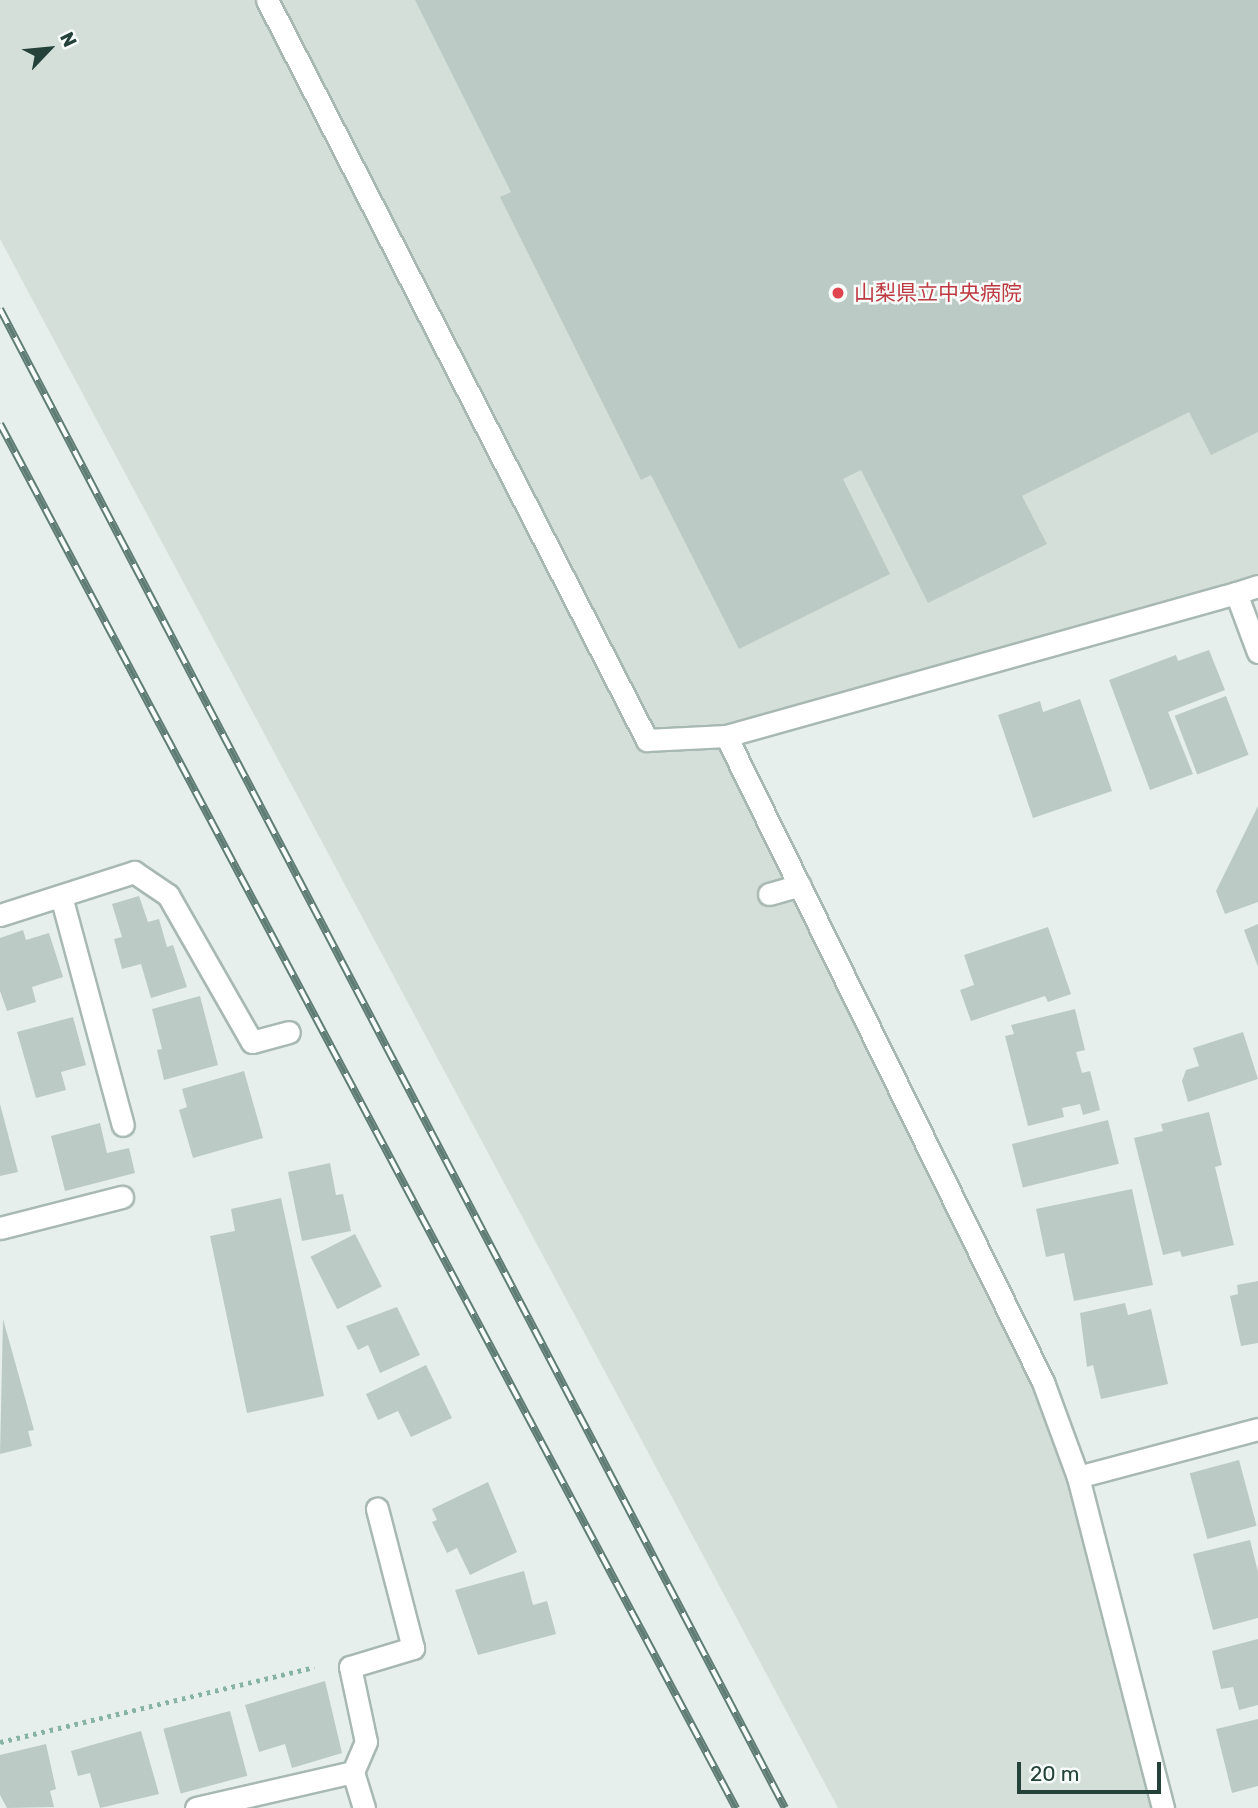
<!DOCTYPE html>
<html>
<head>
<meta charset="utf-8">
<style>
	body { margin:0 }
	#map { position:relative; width:1258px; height:1808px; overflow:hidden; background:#e6efeb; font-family:Rubik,"Noto Sans JP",sans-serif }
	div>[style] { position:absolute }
	.built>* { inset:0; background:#d4dfda }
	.building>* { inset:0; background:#bbcac4; transform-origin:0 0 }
	.path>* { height:4.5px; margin-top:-2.25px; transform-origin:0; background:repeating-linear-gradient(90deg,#86b3a5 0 3.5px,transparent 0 8.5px) }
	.roads { filter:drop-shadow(2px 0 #a8b8b2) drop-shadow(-2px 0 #a8b8b2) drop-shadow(0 2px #a8b8b2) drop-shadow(0 -2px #a8b8b2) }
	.lane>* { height:21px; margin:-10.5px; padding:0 10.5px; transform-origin:10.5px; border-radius:10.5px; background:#fff }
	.street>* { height:21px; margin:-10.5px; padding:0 10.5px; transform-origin:10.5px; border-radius:10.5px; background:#fff }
	.secondary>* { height:21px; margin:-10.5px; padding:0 10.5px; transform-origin:10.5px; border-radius:10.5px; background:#fff }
	.rail>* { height:8px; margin-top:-4px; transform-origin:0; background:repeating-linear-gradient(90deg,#f7fbf9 0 16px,#5f7d75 0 32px); box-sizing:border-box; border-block:2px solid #5f7d75 }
	.dots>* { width:19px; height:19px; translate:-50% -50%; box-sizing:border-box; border:4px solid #f7fbf9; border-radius:50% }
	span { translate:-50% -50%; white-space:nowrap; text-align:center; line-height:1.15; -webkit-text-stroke:5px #f7fbf9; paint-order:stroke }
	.health-label { font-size:21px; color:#be3a42 }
	.left { translate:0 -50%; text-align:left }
	.north { position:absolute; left:14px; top:14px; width:70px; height:70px; -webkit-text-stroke:5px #f7fbf9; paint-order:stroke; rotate:64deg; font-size:19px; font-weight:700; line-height:28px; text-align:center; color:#24423a }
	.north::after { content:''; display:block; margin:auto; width:24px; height:32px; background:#24423a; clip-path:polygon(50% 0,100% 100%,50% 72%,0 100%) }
	.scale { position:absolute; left:1017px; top:1762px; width:144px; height:32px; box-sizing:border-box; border:4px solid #24423a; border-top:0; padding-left:9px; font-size:21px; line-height:24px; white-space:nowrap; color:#24423a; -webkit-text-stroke:5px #f7fbf9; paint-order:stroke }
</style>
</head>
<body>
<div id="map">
	<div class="built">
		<i style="clip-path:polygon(0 0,1258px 0,1258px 586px,727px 736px,1043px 1382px,1163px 1808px,838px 1808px,0 239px)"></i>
	</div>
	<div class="building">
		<i style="clip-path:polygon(415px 0,1258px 0,1258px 432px,1211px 455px,1189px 412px,1022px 496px,1047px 544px,928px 603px,861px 470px,843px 479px,890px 574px,739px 649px,651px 475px,641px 480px,500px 197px,511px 192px)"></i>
		<i style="clip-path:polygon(1209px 650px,1225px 690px,1168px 712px,1193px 774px,1150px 790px,1109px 680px,1176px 655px,1178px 661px)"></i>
		<i style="left:1226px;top:696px;width:63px;height:55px;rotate:69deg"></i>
		<i style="clip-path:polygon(1080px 699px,1112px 791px,1033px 818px,998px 715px,1040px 701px,1043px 712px)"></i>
		<i style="clip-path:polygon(1258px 806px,1258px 902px,1225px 914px,1216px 891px)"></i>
		<i style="clip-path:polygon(139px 896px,148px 922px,159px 919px,167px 947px,173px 945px,187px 987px,151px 998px,141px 964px,122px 969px,114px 939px,122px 937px,112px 904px)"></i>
		<i style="clip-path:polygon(1258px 924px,1258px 967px,1244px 930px)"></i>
		<i style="clip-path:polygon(1048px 927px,1071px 994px,1048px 1002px,1045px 996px,971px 1021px,960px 990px,974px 985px,964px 955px)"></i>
		<i style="clip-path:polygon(23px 930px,26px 940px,49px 933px,63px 977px,32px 987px,36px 1002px,7px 1011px,0 991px,0 938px)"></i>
		<i style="clip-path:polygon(200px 996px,218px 1065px,164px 1080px,157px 1050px,162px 1049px,152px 1009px)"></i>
		<i style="clip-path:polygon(1075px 1009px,1085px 1050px,1076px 1052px,1082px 1073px,1090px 1071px,1100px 1110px,1083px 1115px,1080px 1104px,1062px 1108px,1064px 1117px,1028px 1126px,1005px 1036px,1014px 1034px,1011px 1025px)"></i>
		<i style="clip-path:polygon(73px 1017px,86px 1065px,61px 1072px,66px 1090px,36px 1098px,17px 1032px)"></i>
		<i style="clip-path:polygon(1243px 1032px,1258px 1079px,1188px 1102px,1182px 1081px,1186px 1070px,1199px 1066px,1193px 1048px)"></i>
		<i style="clip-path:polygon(244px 1071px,263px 1138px,193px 1158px,179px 1110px,187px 1107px,182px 1089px)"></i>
		<i style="clip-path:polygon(0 1104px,18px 1172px,0 1176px)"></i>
		<i style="clip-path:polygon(1209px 1112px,1222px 1165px,1215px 1167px,1234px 1245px,1182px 1257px,1180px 1251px,1163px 1255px,1134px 1138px,1163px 1131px,1161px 1124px)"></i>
		<i style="left:1108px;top:1120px;width:45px;height:99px;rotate:76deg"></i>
		<i style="clip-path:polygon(100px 1123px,107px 1153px,129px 1148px,135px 1173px,65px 1191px,51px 1136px)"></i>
		<i style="clip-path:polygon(330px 1163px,336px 1195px,343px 1194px,351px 1231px,302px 1241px,288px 1172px)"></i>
		<i style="clip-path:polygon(1132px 1189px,1153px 1285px,1074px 1301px,1064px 1253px,1046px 1257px,1036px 1209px)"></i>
		<i style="clip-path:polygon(281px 1198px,324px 1396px,247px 1413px,210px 1236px,235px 1231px,231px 1209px)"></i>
		<i style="left:355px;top:1234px;width:59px;height:50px;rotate:63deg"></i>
		<i style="clip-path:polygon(1258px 1281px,1258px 1343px,1241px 1346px,1230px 1296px,1238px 1294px,1237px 1285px)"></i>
		<i style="clip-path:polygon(1125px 1303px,1128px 1315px,1151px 1309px,1168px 1384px,1101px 1399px,1093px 1365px,1087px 1367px,1080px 1313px)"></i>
		<i style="clip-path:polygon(397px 1307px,420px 1355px,380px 1373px,368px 1345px,358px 1350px,346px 1326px)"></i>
		<i style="clip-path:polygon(3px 1319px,34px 1430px,28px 1431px,32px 1446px,0 1454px)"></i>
		<i style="clip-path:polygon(426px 1365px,452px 1418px,411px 1437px,398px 1411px,378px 1420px,366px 1394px)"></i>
		<i style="left:1239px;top:1460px;width:68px;height:51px;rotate:75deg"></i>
		<i style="clip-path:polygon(488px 1482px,517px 1552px,470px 1575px,457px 1548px,447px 1553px,432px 1522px,437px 1520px,432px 1509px)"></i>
		<i style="clip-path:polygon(1250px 1540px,1258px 1572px,1258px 1618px,1213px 1630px,1193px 1554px)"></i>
		<i style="clip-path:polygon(524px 1571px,533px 1605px,547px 1601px,556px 1634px,478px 1655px,455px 1590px)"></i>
		<i style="clip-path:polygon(1258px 1639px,1258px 1705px,1239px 1710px,1233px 1687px,1221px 1689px,1212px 1651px)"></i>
		<i style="clip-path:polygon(325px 1681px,342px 1753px,292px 1768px,285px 1744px,259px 1752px,245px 1705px)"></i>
		<i style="left:230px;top:1711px;width:67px;height:69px;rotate:75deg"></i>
		<i style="clip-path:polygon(1258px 1719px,1258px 1786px,1232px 1793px,1216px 1729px)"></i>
		<i style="clip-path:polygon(141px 1731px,159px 1794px,100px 1808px,90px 1773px,78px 1776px,71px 1751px)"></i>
		<i style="clip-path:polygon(46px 1744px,56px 1789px,50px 1791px,54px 1807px,7px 1808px,0 1795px,0 1755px)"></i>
	</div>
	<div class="path">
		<i style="left:0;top:1742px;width:323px;rotate:-13.4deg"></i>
	</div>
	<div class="roads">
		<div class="lane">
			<i style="left:769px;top:894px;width:32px;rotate:-16deg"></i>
			<i style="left:61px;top:896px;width:237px;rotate:74.9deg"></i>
			<i style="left:0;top:915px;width:141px;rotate:-17.8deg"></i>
			<i style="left:134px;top:872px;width:41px;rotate:34.1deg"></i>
			<i style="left:168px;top:895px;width:169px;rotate:60.3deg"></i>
			<i style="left:252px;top:1042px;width:38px;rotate:-15deg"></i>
			<i style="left:0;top:1228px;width:126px;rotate:-14.3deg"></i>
			<i style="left:1078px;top:1477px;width:186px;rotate:-14.9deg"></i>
			<i style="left:353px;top:1772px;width:33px;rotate:-67deg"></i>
			<i style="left:366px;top:1742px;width:77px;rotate:-102deg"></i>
			<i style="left:350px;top:1667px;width:66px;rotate:-16.8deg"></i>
			<i style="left:413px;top:1648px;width:144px;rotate:-104.5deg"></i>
			<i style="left:196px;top:1808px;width:161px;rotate:-12.9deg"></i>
			<i style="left:353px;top:1772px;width:38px;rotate:73deg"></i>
		</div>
		<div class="street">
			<i style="left:267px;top:0;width:832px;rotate:62.82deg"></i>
			<i style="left:647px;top:740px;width:79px;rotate:-2.9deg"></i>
			<i style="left:726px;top:736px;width:530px;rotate:-15.66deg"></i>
			<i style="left:726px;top:736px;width:720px;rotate:63.86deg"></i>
			<i style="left:1043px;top:1382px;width:101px;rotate:69.8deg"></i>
			<i style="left:1078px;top:1477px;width:342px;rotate:75.6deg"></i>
		</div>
		<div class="secondary">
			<i style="left:1258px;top:586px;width:23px;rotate:162deg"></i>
			<i style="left:1236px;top:593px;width:63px;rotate:69.6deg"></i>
		</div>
	</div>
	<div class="rail">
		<i style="left:0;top:309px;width:1692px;rotate:62.36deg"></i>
		<i style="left:0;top:424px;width:1568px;rotate:62deg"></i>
	</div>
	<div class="dots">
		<i style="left:838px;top:293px;background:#e0444e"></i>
	</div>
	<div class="health-label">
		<span class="left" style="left:854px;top:293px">山梨県立中央病院</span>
	</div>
	<div class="north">N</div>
	<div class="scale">20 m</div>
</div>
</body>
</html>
